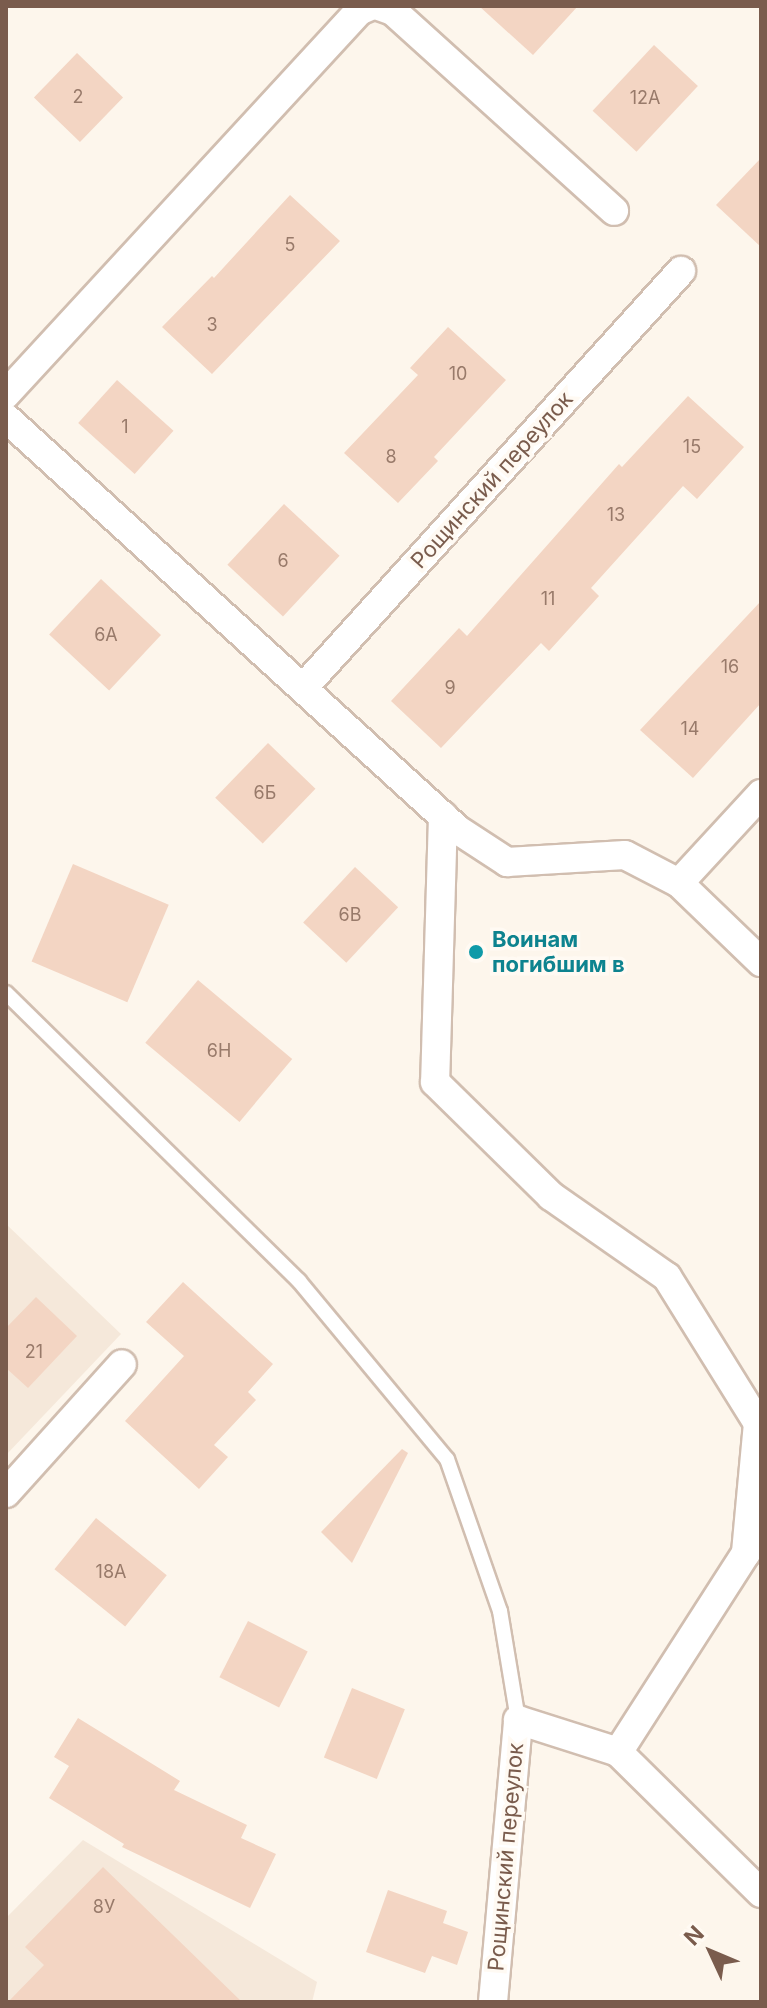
<!DOCTYPE html>
<html>
<head>
<meta charset="utf-8">
<style>
	body { margin:0 }
	#map { position:relative; width:767px; height:2008px; overflow:hidden; background:#fdf6ec; font-family:Inter,sans-serif }
	div>[style] { position:absolute }
	.residential>* { inset:0; background:#f5e8da }
	.building>* { inset:0; background:#f3d5c3; transform-origin:0 0 }
	.roads { filter:drop-shadow(2px 0 #d1beb0) drop-shadow(-2px 0 #d1beb0) drop-shadow(0 2px #d1beb0) drop-shadow(0 -2px #d1beb0) }
	.service>* { height:14px; margin:-7px; padding:0 7px; transform-origin:7px; border-radius:7px; background:#fff }
	.minor>* { height:28px; margin:-14px; padding:0 14px; transform-origin:14px; border-radius:14px; background:#fff }
	.dots>* { width:22px; height:22px; translate:-50% -50%; box-sizing:border-box; border:4px solid #fffaf3; border-radius:50% }
	span { translate:-50% -50%; white-space:nowrap; text-align:center; line-height:1.15; -webkit-text-stroke:7px #fffaf3; paint-order:stroke }
	.number-label { font-size:18px; color:#987a6a }
	.number-label span { -webkit-text-stroke-width:0 }
	.street-label { font-size:22px; color:#7a5c4d }
	.culture-label { font-size:22px; color:#0d838f; font-weight:700 }
	.left { translate:0 -50%; text-align:left }
	.frame { position:absolute; inset:0; border:8px solid #7a5c4d; pointer-events:none }
	.north { position:absolute; left:671px; top:1912px; width:80px; height:80px; -webkit-text-stroke:6px #fffaf3; paint-order:stroke; rotate:314deg; font-size:22px; font-weight:700; line-height:32px; text-align:center; color:#7a5c4d }
	.north::after { content:''; display:block; margin:auto; width:28px; height:36px; background:#7a5c4d; clip-path:polygon(50% 0,100% 100%,50% 72%,0 100%) }
</style>
</head>
<body>
<div id="map">
	<div class="residential">
		<i style="clip-path:polygon(6px 1224px,121px 1334px,6px 1455px)"></i>
		<i style="clip-path:polygon(83px 1840px,317px 1982px,312px 2002px,6px 2002px,6px 1918px)"></i>
	</div>
	<div class="building">
		<i style="clip-path:polygon(479px 6px,578px 6px,533px 55px)"></i>
		<i style="left:654px;top:45px;width:60px;height:90px;rotate:43deg"></i>
		<i style="left:77px;top:53px;width:64px;height:62px;rotate:44deg"></i>
		<i style="clip-path:polygon(761px 158px,761px 247px,716px 205px)"></i>
		<i style="clip-path:polygon(290px 195px,340px 241px,212px 374px,162px 327px,212px 276px,214px 278px)"></i>
		<i style="clip-path:polygon(448px 327px,506px 380px,434px 457px,438px 461px,398px 503px,344px 453px,418px 375px,410px 368px)"></i>
		<i style="left:117px;top:380px;width:76px;height:58px;rotate:42deg"></i>
		<i style="clip-path:polygon(688px 396px,744px 447px,697px 499px,683px 486px,591px 588px,599px 596px,549px 651px,541px 643px,441px 748px,391px 701px,459px 628px,467px 636px,619px 464px,622px 467px)"></i>
		<i style="left:284px;top:504px;width:76px;height:83px;rotate:43deg"></i>
		<i style="left:101px;top:579px;width:82px;height:76px;rotate:43deg"></i>
		<i style="clip-path:polygon(761px 601px,761px 703px,693px 778px,640px 730px)"></i>
		<i style="left:268px;top:743px;width:66px;height:76px;rotate:44deg"></i>
		<i style="left:73px;top:864px;width:104px;height:106px;rotate:23deg"></i>
		<i style="left:355px;top:867px;width:59px;height:76px;rotate:43deg"></i>
		<i style="left:198px;top:980px;width:123px;height:82px;rotate:40deg"></i>
		<i style="clip-path:polygon(183px 1282px,273px 1364px,248px 1392px,256px 1400px,214px 1445px,228px 1457px,199px 1489px,125px 1421px,184px 1356px,146px 1322px)"></i>
		<i style="clip-path:polygon(36px 1297px,77px 1336px,28px 1388px,6px 1368px,6px 1328px)"></i>
		<i style="clip-path:polygon(402px 1449px,408px 1453px,352px 1563px,321px 1532px)"></i>
		<i style="left:96px;top:1518px;width:91px;height:66px;rotate:39deg"></i>
		<i style="left:248px;top:1621px;width:67px;height:63px;rotate:27deg"></i>
		<i style="left:352px;top:1688px;width:57px;height:75px;rotate:22deg"></i>
		<i style="clip-path:polygon(78px 1718px,180px 1781px,174px 1790px,247px 1825px,241px 1838px,276px 1854px,250px 1908px,122px 1847px,124px 1844px,49px 1798px,69px 1766px,54px 1757px)"></i>
		<i style="clip-path:polygon(103px 1867px,242px 2002px,8px 2002px,44px 1965px,25px 1947px)"></i>
		<i style="clip-path:polygon(388px 1890px,447px 1911px,443px 1923px,468px 1932px,457px 1965px,432px 1956px,425px 1973px,366px 1952px)"></i>
	</div>
	<div class="roads">
		<div class="service">
			<i style="left:6px;top:993px;width:411px;rotate:44.5deg"></i>
			<i style="left:299px;top:1281px;width:231px;rotate:50.3deg"></i>
			<i style="left:447px;top:1459px;width:161px;rotate:70.8deg"></i>
			<i style="left:500px;top:1611px;width:110px;rotate:80.6deg"></i>
		</div>
		<div class="minor">
			<i style="left:379px;top:6px;width:15px;rotate:20deg"></i>
			<i style="left:393px;top:11px;width:298px;rotate:42.1deg"></i>
			<i style="left:6px;top:394px;width:521px;rotate:-47.33deg"></i>
			<i style="left:359px;top:11px;width:12px;rotate:-24deg"></i>
			<i style="left:6px;top:418px;width:612px;rotate:42.35deg"></i>
			<i style="left:458px;top:830px;width:59px;rotate:33.1deg"></i>
			<i style="left:507px;top:862px;width:118px;rotate:-3.4deg"></i>
			<i style="left:625px;top:855px;width:61px;rotate:27.4deg"></i>
			<i style="left:679px;top:883px;width:114px;rotate:43.9deg"></i>
			<i style="left:303px;top:688px;width:563px;rotate:-47.81deg"></i>
			<i style="left:443px;top:816px;width:266px;rotate:91.7deg"></i>
			<i style="left:435px;top:1082px;width:163px;rotate:44.5deg"></i>
			<i style="left:551px;top:1196px;width:141px;rotate:34.9deg"></i>
			<i style="left:667px;top:1277px;width:172px;rotate:58.1deg"></i>
			<i style="left:758px;top:1423px;width:131px;rotate:95.3deg"></i>
			<i style="left:746px;top:1553px;width:237px;rotate:122.7deg"></i>
			<i style="left:618px;top:1752px;width:201px;rotate:44.6deg"></i>
			<i style="left:679px;top:883px;width:121px;rotate:-47.3deg"></i>
			<i style="left:6px;top:1493px;width:173px;rotate:-48deg"></i>
			<i style="left:493px;top:2002px;width:283px;rotate:-84.9deg"></i>
			<i style="left:518px;top:1720px;width:105px;rotate:17.7deg"></i>
		</div>
	</div>
	<div class="dots">
		<i style="left:476px;top:952px;background:#0f9aa8"></i>
	</div>
	<div class="number-label">
		<span style="left:78px;top:97px">2</span>
		<span style="left:645px;top:98px">12А</span>
		<span style="left:290px;top:245px">5</span>
		<span style="left:212px;top:325px">3</span>
		<span style="left:458px;top:374px">10</span>
		<span style="left:125px;top:427px">1</span>
		<span style="left:692px;top:447px">15</span>
		<span style="left:391px;top:457px">8</span>
		<span style="left:616px;top:515px">13</span>
		<span style="left:283px;top:561px">6</span>
		<span style="left:548px;top:599px">11</span>
		<span style="left:106px;top:635px">6А</span>
		<span style="left:730px;top:667px">16</span>
		<span style="left:450px;top:688px">9</span>
		<span style="left:690px;top:729px">14</span>
		<span style="left:265px;top:793px">6Б</span>
		<span style="left:350px;top:915px">6В</span>
		<span style="left:219px;top:1051px">6Н</span>
		<span style="left:34px;top:1352px">21</span>
		<span style="left:111px;top:1572px">18А</span>
		<span style="left:104px;top:1907px">8У</span>
	</div>
	<div class="street-label">
		<span style="left:492px;top:480px;rotate:-48deg">Рощинский переулок</span>
		<span style="left:506px;top:1857px;rotate:-85deg">Рощинский переулок</span>
	</div>
	<div class="culture-label">
		<span class="left" style="left:492px;top:952px">Воинам<br>погибшим в</span>
	</div>
	<div class="frame"></div>
	<div class="north">N</div>
</div>
</body>
</html>
